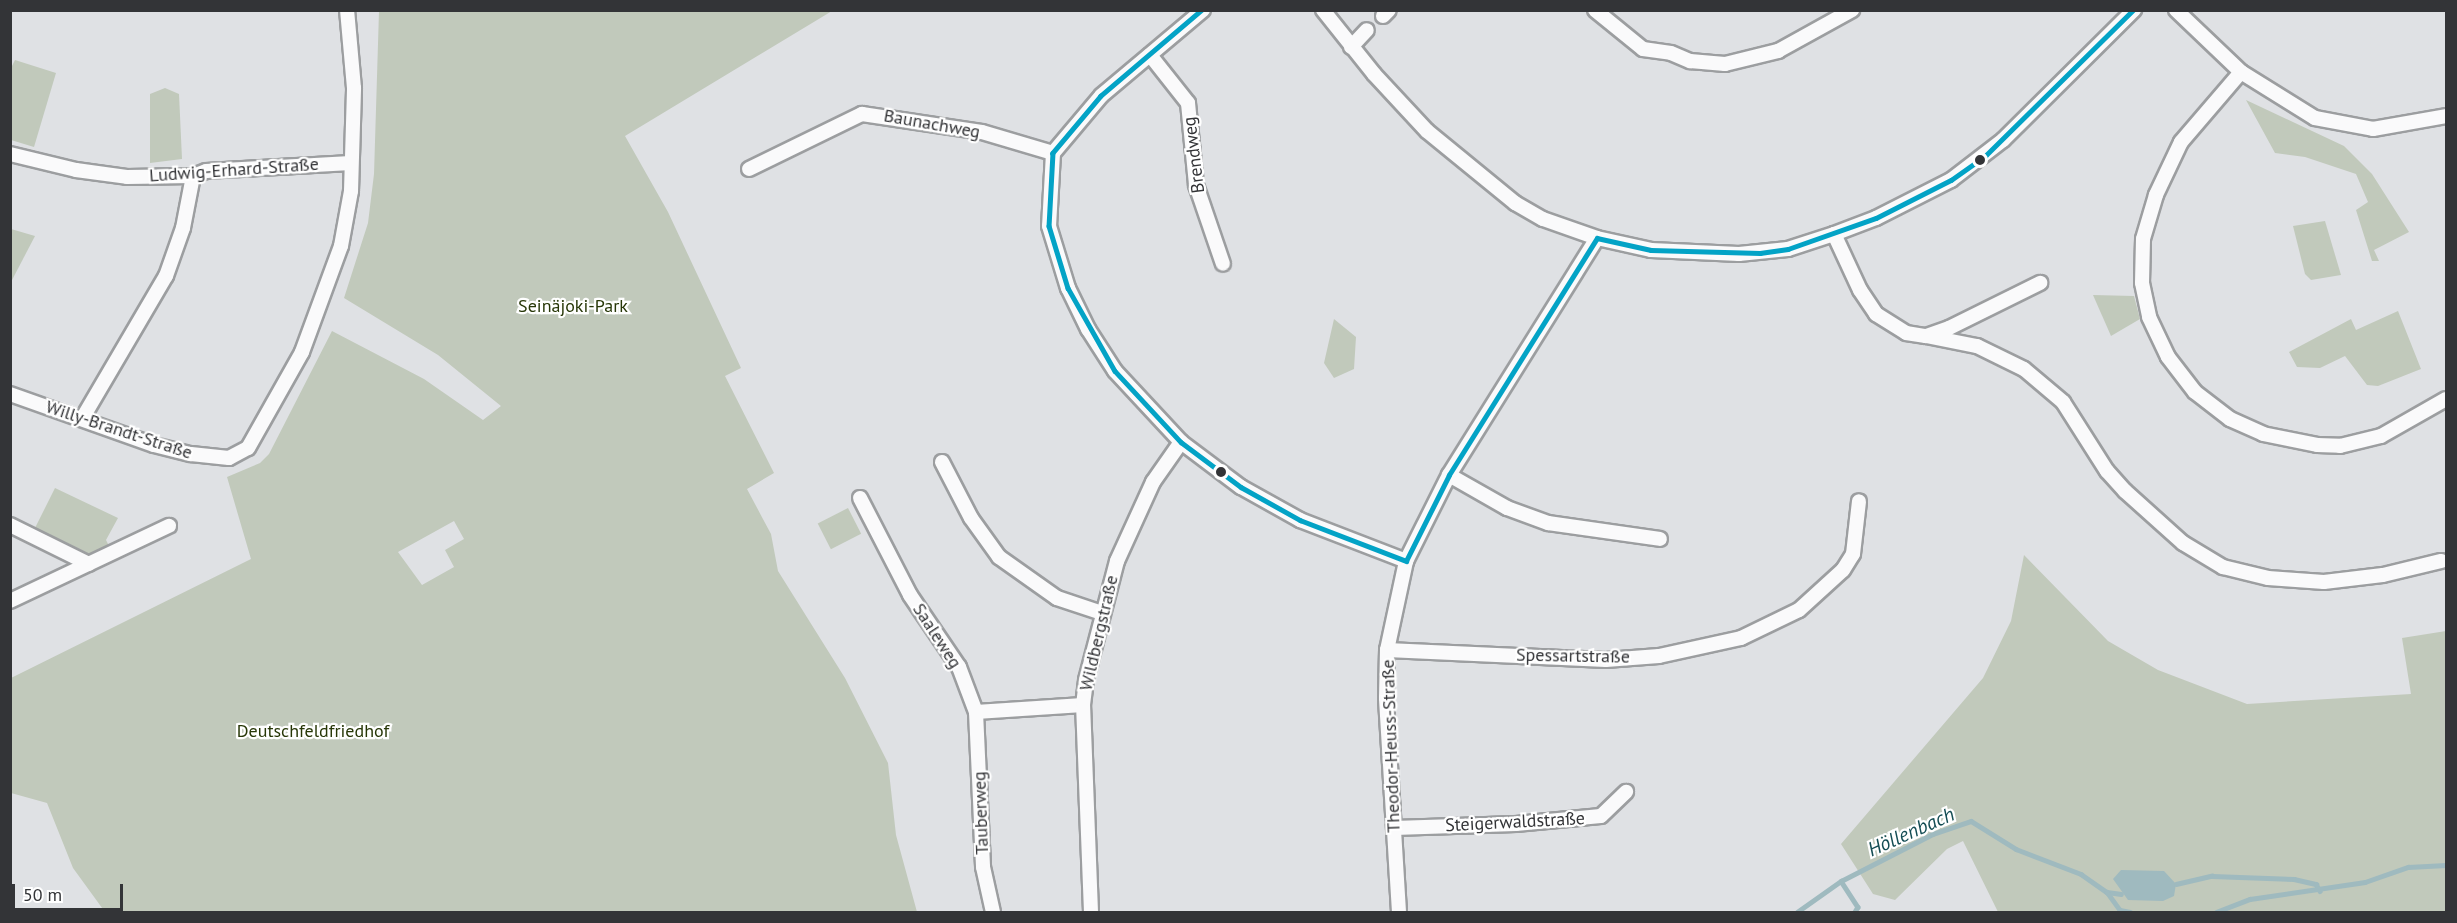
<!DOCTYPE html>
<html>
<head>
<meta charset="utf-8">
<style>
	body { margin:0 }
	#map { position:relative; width:2457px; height:923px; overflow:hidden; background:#dfe1e4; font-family:"PT Sans",sans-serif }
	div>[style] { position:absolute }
	.green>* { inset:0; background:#c1c9bb; transform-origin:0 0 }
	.water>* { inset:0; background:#9fbabf }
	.stream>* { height:4.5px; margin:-2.25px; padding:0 2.25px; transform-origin:2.25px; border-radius:2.25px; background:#9fbabf }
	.roads { filter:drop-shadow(2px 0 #9c9ea0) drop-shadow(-2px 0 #9c9ea0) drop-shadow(0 2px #9c9ea0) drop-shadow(0 -2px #9c9ea0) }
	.minor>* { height:14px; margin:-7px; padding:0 7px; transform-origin:7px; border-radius:7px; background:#fafafb }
	.bus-1>* { height:4.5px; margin:-2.25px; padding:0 2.25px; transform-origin:2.25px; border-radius:2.25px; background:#03a3c6 }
	.dots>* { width:16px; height:16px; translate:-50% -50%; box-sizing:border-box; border:3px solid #fff; border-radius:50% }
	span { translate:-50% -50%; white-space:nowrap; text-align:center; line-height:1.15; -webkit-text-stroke:4.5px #fff; paint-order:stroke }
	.street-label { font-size:18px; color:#333437 }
	.park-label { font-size:18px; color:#273707 }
	.water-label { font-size:20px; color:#144d54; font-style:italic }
	.frame { position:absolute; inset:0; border:12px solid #333437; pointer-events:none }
	.scale { position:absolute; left:12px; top:884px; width:111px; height:27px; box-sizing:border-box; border:3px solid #333437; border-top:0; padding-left:8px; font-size:18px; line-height:21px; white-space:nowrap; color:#333437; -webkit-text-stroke:4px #fff; paint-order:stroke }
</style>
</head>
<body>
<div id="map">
	<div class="green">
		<i style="clip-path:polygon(evenodd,379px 11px,832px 11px,625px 136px,668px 212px,741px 368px,725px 376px,774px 473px,747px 489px,771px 534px,778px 571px,845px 678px,888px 763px,896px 835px,917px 912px,105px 912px,73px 868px,47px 803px,11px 793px,11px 678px,251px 559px,227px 477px,260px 463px,269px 454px,332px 331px,424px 379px,483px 420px,501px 406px,438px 355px,344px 298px,368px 223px,374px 174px,379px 11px,454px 521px,464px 539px,445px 550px,454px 567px,422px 585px,398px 552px,454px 521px)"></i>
		<i style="clip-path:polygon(15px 60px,56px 73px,34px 147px,11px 140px,11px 68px)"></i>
		<i style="clip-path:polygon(165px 88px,179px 94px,182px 159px,150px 163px,150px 94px)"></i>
		<i style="clip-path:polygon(2246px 100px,2344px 146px,2372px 174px,2409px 232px,2374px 250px,2379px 261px,2372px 261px,2356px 210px,2368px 202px,2356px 174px,2305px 157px,2275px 153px)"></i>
		<i style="clip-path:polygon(2325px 221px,2341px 275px,2311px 280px,2305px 274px,2293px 226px)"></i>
		<i style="clip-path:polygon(11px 229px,35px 236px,11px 282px,10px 229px)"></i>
		<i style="clip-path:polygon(2093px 295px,2134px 296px,2140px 319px,2111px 336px)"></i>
		<i style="clip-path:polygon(2398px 311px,2421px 369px,2378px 386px,2367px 385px,2345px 356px,2320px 368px,2297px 367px,2289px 352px,2351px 319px,2356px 330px)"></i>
		<i style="clip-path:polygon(1334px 319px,1356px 337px,1354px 369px,1334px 378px,1324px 363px)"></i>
		<i style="clip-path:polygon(55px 488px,118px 518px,106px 540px,110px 548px,93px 556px,35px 528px)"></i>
		<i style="left:848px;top:508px;width:29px;height:34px;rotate:63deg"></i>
		<i style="clip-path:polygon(2024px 555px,2108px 641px,2158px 670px,2247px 704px,2411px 694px,2402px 638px,2446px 631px,2446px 912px,1998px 912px,1963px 841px,1947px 849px,1895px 900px,1873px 894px,1841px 844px,1983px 678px,2011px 621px)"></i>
	</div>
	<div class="water">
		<i style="clip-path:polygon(2121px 870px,2164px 871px,2176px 884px,2174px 896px,2163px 901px,2128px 900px,2113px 879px)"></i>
	</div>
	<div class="stream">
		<i style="left:1841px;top:881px;width:31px;rotate:57deg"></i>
		<i style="left:1858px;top:907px;width:6px;rotate:121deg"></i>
		<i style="left:2176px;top:884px;width:37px;rotate:-13deg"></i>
		<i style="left:2212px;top:876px;width:82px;rotate:2.1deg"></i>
		<i style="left:2294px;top:879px;width:23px;rotate:13deg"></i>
		<i style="left:2316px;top:884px;width:8px;rotate:60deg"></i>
		<i style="left:2107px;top:892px;width:14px;rotate:8deg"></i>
		<i style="left:1797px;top:912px;width:54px;rotate:-35.2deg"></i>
		<i style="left:1841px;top:881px;width:103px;rotate:-27.1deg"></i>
		<i style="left:1933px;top:834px;width:40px;rotate:-18.9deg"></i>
		<i style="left:1971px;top:821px;width:53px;rotate:31.9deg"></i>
		<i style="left:2016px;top:849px;width:70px;rotate:21deg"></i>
		<i style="left:2081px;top:874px;width:32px;rotate:35deg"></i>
		<i style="left:2107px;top:892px;width:22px;rotate:54deg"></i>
		<i style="left:2120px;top:910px;width:10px;rotate:11deg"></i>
		<i style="left:2216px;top:912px;width:36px;rotate:-21deg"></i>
		<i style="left:2250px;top:899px;width:116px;rotate:-8.4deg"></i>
		<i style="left:2365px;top:882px;width:46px;rotate:-19.2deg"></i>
		<i style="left:2408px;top:867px;width:38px;rotate:-3deg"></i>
	</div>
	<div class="roads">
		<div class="minor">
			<i style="left:1203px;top:10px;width:133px;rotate:139.9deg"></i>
			<i style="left:1101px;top:96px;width:75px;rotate:130.1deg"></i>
			<i style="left:1053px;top:153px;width:73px;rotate:93.1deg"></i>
			<i style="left:1049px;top:226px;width:65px;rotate:73deg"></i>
			<i style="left:1068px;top:288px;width:46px;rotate:64deg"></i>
			<i style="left:1088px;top:329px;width:50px;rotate:57.3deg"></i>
			<i style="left:1115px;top:371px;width:97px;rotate:47.1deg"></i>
			<i style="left:1181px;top:442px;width:75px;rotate:36.9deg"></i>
			<i style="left:1241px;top:487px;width:68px;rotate:29.2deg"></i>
			<i style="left:1300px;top:520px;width:114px;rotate:21.1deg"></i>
			<i style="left:1323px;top:10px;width:82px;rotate:51.4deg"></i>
			<i style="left:1374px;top:74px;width:78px;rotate:47.1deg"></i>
			<i style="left:1427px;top:131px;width:114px;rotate:39.3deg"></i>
			<i style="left:1515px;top:203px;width:32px;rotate:30deg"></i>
			<i style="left:1543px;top:219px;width:57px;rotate:19.4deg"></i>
			<i style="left:1597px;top:238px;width:55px;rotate:12.5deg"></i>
			<i style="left:1651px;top:250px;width:88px;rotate:2.6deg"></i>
			<i style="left:1739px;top:254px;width:49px;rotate:-5.8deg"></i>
			<i style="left:1788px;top:249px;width:48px;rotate:-18.1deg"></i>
			<i style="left:1834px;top:234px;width:45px;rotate:-20.9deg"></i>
			<i style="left:1876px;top:218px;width:84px;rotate:-26.9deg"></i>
			<i style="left:1951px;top:180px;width:66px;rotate:-37.6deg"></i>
			<i style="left:2003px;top:140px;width:185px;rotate:-44.8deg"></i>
			<i style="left:1595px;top:10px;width:62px;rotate:39.1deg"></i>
			<i style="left:1643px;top:49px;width:28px;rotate:8deg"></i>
			<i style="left:1671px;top:53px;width:21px;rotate:23deg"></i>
			<i style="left:1690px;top:61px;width:35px;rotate:5deg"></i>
			<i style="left:1725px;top:64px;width:55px;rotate:-13.8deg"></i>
			<i style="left:1778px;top:51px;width:85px;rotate:-29deg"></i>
			<i style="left:2176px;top:10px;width:90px;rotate:43.6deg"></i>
			<i style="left:2241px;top:72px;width:87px;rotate:31.9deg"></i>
			<i style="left:2315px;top:118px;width:59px;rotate:10.7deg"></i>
			<i style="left:2373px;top:129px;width:74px;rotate:-10.1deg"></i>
			<i style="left:1383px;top:16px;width:8px;rotate:-45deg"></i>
			<i style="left:1351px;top:47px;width:23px;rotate:-47deg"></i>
			<i style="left:1150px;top:55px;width:61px;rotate:51.6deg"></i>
			<i style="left:1188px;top:103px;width:82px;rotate:84.4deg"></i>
			<i style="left:1196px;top:185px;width:83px;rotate:71.1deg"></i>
			<i style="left:2241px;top:72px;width:92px;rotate:130.6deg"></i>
			<i style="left:2181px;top:142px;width:59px;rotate:115.3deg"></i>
			<i style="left:2156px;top:195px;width:46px;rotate:106.5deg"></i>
			<i style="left:2143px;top:239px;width:44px;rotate:91.3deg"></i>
			<i style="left:2142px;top:283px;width:35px;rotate:78deg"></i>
			<i style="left:2149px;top:317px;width:44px;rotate:64.6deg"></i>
			<i style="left:2168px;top:357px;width:44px;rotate:52.4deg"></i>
			<i style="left:2195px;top:392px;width:44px;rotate:37.6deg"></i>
			<i style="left:2230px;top:419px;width:36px;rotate:24deg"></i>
			<i style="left:2263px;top:434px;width:55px;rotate:11.5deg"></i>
			<i style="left:2317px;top:445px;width:23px;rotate:2deg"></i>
			<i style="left:2340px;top:446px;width:42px;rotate:-13.7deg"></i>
			<i style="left:2381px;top:436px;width:75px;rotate:-29.6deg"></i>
			<i style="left:10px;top:154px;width:68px;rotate:13.6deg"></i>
			<i style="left:76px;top:170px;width:51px;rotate:7.8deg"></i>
			<i style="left:127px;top:177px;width:66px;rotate:-0.9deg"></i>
			<i style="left:193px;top:176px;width:14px;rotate:-21deg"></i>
			<i style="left:206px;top:171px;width:145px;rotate:-3.2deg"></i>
			<i style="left:749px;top:169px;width:126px;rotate:-26deg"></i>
			<i style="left:862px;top:114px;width:121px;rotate:8.5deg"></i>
			<i style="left:982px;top:132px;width:74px;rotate:16.5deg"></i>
			<i style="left:1834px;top:234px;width:62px;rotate:65.1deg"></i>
			<i style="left:1860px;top:290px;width:29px;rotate:56deg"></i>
			<i style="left:1876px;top:314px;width:36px;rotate:32deg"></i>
			<i style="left:1906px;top:333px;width:20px;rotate:9deg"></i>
			<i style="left:1926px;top:336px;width:24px;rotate:-19deg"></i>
			<i style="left:1949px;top:328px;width:102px;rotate:-26.3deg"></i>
			<i style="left:1926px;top:336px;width:52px;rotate:11.1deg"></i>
			<i style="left:1977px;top:346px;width:52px;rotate:26.1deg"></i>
			<i style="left:2024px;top:369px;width:51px;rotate:40.2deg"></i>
			<i style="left:2063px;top:402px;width:82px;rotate:57.5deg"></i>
			<i style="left:2107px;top:471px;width:27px;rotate:48deg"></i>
			<i style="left:2125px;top:491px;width:78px;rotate:41.9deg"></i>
			<i style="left:2183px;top:543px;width:47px;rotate:31deg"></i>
			<i style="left:2223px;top:567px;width:46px;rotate:13.7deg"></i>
			<i style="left:2268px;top:578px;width:56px;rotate:4.1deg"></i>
			<i style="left:2324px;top:582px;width:59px;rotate:-6.8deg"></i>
			<i style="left:2383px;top:575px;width:60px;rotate:-13.6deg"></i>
			<i style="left:10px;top:394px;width:153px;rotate:19.5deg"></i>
			<i style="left:154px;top:445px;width:38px;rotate:14deg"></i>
			<i style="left:191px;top:454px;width:38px;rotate:6deg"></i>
			<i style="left:229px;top:458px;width:21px;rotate:-28deg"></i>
			<i style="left:248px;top:448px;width:110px;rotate:-60.6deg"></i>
			<i style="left:302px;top:352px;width:113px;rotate:-69.8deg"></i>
			<i style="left:341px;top:246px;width:56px;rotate:-79.7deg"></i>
			<i style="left:351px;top:191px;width:103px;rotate:-88.3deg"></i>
			<i style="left:354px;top:88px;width:78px;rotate:-95.1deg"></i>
			<i style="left:82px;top:419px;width:166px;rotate:-59.6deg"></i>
			<i style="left:166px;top:276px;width:51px;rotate:-70.5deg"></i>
			<i style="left:183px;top:228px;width:53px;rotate:-79.1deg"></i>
			<i style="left:942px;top:462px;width:63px;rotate:62.6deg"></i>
			<i style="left:971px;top:518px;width:48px;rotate:54.3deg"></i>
			<i style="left:999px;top:557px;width:71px;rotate:35.3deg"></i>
			<i style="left:1057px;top:598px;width:47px;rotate:18.4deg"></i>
			<i style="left:1449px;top:475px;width:67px;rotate:29.6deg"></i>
			<i style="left:1507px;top:508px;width:44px;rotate:20.1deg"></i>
			<i style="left:1548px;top:523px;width:113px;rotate:8.1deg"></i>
			<i style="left:860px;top:498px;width:109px;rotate:62.7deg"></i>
			<i style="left:910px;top:595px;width:87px;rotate:55.8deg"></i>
			<i style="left:959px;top:667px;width:48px;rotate:69.3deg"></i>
			<i style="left:976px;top:712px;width:107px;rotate:-3.7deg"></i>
			<i style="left:10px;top:525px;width:88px;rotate:26.3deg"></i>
			<i style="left:10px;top:601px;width:176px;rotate:-25.3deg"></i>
			<i style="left:1387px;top:650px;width:219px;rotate:2.6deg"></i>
			<i style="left:1606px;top:660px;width:53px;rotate:-4.3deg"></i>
			<i style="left:1659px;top:656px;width:84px;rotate:-12.4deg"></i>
			<i style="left:1741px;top:638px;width:64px;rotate:-25.8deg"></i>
			<i style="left:1799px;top:610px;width:59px;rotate:-42.3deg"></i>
			<i style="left:1843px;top:570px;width:19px;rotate:-58deg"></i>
			<i style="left:1853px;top:554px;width:53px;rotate:-83.5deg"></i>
			<i style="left:976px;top:712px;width:155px;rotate:87.4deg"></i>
			<i style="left:983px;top:867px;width:46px;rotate:77.5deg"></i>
			<i style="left:1394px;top:828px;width:122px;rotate:-1.9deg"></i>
			<i style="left:1516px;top:824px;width:85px;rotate:-5.4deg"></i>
			<i style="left:1601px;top:816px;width:35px;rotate:-44deg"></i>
			<i style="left:1091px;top:912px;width:207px;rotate:-92.2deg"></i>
			<i style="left:1083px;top:705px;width:25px;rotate:-83deg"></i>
			<i style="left:1086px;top:680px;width:123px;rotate:-75.4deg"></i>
			<i style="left:1117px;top:561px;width:87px;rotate:-65.5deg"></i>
			<i style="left:1153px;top:482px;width:49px;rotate:-55deg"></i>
			<i style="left:1399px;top:912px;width:214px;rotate:-93.5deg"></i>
			<i style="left:1386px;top:698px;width:48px;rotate:-88.8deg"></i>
			<i style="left:1387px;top:650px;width:91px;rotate:-77.9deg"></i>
			<i style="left:1406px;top:561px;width:96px;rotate:-63.4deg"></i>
			<i style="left:1449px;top:475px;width:279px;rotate:-58deg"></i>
		</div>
	</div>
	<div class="bus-1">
		<i style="left:1202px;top:10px;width:133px;rotate:139.6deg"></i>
		<i style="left:1101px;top:96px;width:75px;rotate:130.1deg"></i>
		<i style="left:1053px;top:153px;width:73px;rotate:93.1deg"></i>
		<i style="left:1049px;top:226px;width:65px;rotate:73deg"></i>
		<i style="left:1068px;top:288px;width:95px;rotate:60.5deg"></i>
		<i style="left:1115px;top:371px;width:97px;rotate:47.1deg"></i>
		<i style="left:1181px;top:442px;width:75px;rotate:36.9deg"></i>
		<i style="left:1241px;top:487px;width:68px;rotate:29.2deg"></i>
		<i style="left:1300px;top:520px;width:114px;rotate:21.1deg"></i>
		<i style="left:1597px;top:238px;width:55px;rotate:12.5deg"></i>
		<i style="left:1651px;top:250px;width:109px;rotate:1.6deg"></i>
		<i style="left:1760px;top:253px;width:28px;rotate:-8deg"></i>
		<i style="left:1788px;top:249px;width:93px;rotate:-19.4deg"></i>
		<i style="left:1876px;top:218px;width:84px;rotate:-26.9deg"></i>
		<i style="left:1951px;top:180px;width:42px;rotate:-35.2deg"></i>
		<i style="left:1985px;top:156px;width:208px;rotate:-44.6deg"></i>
		<i style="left:1406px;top:561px;width:96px;rotate:-63.4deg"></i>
		<i style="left:1449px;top:475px;width:279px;rotate:-58deg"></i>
	</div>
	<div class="dots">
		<i style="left:1980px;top:160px;background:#333437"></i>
		<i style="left:1221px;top:472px;background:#333437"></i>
	</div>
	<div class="street-label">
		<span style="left:932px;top:124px;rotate:10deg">Baunachweg</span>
		<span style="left:1194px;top:155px;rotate:-97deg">Brendweg</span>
		<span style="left:234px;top:170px;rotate:-4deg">Ludwig-Erhard-Straße</span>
		<span style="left:119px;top:430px;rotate:18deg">Willy-Brandt-Straße</span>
		<span style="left:1099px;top:633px;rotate:-77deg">Wildbergstraße</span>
		<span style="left:937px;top:636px;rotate:57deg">Saaleweg</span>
		<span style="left:1573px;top:656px;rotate:1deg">Spessartstraße</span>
		<span style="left:1391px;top:746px;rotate:-92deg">Theodor-Heuss-Straße</span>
		<span style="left:981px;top:813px;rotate:-92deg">Tauberweg</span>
		<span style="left:1515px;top:822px;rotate:-3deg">Steigerwaldstraße</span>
	</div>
	<div class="park-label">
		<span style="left:573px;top:306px">Seinäjoki-Park</span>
		<span style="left:313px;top:731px">Deutschfeldfriedhof</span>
	</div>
	<div class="water-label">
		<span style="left:1911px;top:832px;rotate:-24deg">Höllenbach</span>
	</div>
	<div class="frame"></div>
	<div class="scale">50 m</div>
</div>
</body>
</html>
